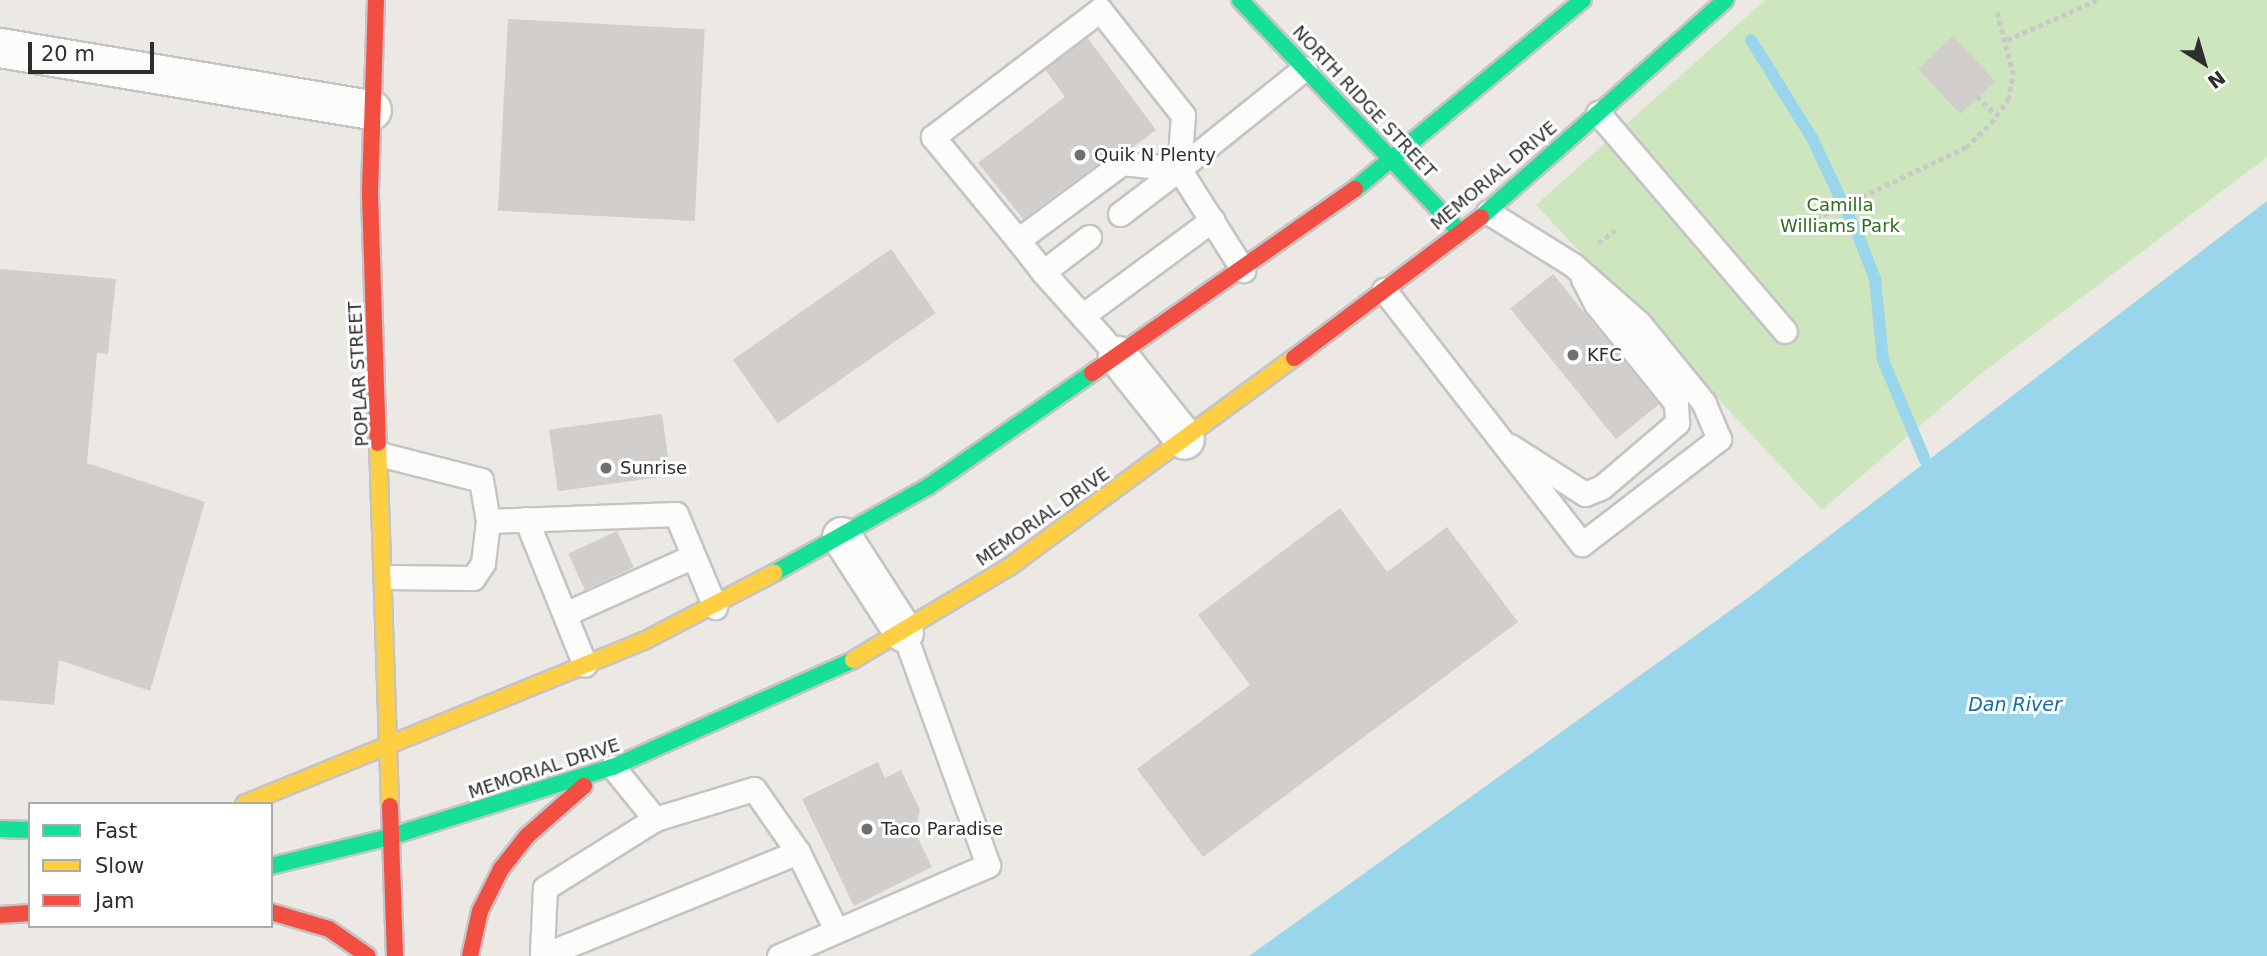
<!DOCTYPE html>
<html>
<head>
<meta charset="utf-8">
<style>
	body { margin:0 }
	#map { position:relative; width:2267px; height:956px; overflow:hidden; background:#ece8e4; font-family:"DejaVu Sans",sans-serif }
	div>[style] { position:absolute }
	.green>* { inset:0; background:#cee6be }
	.water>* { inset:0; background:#99d6ec }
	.stream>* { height:12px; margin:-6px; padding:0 6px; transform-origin:6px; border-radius:6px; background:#99d6ec }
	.building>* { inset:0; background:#d1cecb; transform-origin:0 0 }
	.path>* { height:4.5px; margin-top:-2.25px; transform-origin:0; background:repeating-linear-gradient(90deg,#c9c9c8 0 5px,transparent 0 8.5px) }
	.roads { filter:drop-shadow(2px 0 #c5c4c5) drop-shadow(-2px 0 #c5c4c5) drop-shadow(0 2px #c5c4c5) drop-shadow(0 -2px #c5c4c5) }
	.lane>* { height:23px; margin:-11.5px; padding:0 11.5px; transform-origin:11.5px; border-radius:11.5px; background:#fcfcfb }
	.street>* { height:38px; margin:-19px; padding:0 19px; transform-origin:19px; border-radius:19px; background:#fcfcfb }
	.fast>* { height:16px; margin:-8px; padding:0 8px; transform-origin:8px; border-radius:8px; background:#16e098 }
	.slow>* { height:16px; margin:-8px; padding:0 8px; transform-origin:8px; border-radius:8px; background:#ffcf43 }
	.jam>* { height:16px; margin:-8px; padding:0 8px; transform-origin:8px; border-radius:8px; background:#f24e42 }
	.dots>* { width:19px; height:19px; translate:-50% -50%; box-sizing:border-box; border:4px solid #fff; border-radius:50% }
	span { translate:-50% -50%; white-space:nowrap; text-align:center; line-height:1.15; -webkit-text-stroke:6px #fff; paint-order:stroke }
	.street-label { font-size:18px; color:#2e2e2e }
	.poi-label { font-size:18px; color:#2e2e2e }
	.left { translate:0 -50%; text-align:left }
	.park-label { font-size:18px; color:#2c6e1b }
	.water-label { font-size:19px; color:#0d6fa3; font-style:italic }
	.legend { position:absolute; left:28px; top:802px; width:245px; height:126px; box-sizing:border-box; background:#fff; border:2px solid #ababab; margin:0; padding:9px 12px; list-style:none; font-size:21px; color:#2e2e2e }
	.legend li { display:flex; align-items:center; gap:14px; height:35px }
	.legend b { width:35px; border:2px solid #ababab }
	.north { position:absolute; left:2169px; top:28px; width:70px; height:70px; -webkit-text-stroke:5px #fff; paint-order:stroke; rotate:143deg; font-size:19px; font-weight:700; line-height:28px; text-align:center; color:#2e2e2e }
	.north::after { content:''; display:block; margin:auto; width:24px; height:32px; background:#2e2e2e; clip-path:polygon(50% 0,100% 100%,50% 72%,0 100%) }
	.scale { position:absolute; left:28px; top:42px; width:126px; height:32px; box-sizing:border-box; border:4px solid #2e2e2e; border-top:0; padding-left:9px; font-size:21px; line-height:24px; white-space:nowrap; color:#2e2e2e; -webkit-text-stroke:5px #fff; paint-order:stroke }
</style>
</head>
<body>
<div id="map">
	<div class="green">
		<i style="clip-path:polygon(1765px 0,2267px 0,2267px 157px,1978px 376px,1822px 510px,1536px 205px)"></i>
	</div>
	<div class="water">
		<i style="clip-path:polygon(2267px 201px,2267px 956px,1249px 956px,1752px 595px)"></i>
	</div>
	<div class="stream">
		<i style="left:1751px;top:40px;width:115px;rotate:58.1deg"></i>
		<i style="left:1812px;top:138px;width:105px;rotate:64.7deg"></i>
		<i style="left:1857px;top:233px;width:49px;rotate:68.6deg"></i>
		<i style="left:1875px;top:279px;width:81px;rotate:84.4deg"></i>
		<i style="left:1883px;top:360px;width:108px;rotate:67.2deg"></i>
	</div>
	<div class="building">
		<i style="left:508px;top:19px;width:197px;height:192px;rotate:3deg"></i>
		<i style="left:1953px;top:36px;width:62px;height:48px;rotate:47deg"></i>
		<i style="clip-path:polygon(1087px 37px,1156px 130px,1129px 150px,1114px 152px,1023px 219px,978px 163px,1065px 97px,1045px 69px)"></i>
		<i style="left:891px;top:249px;width:78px;height:193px;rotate:55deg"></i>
		<i style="clip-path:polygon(0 269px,116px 279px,108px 354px,97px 353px,87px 463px,205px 502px,150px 691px,59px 660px,54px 705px,0 700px)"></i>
		<i style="left:1553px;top:274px;width:168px;height:55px;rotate:51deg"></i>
		<i style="left:662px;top:414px;width:62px;height:114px;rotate:82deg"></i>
		<i style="clip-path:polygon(1340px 508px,1387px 572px,1447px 527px,1518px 622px,1203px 857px,1137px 769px,1250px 685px,1198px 615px)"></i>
		<i style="left:617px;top:531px;width:40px;height:54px;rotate:65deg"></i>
		<i style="clip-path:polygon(878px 762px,885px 778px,901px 770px,920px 810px,915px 832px,932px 867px,854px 906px,802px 799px)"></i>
	</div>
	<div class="path">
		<i style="left:2007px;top:40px;width:98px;rotate:-24deg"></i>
		<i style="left:1977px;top:96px;width:27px;rotate:45deg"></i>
		<i style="left:1785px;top:233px;width:200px;rotate:-25.4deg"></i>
		<i style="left:1966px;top:147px;width:35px;rotate:-44deg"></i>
		<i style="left:1991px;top:123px;width:29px;rotate:-54deg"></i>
		<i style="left:2008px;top:100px;width:25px;rotate:-79deg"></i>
		<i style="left:2013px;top:75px;width:65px;rotate:-104.3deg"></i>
		<i style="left:1598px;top:243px;width:24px;rotate:-36deg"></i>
	</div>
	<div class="roads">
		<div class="lane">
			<i style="left:1598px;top:113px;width:287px;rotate:49.4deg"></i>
			<i style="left:1120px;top:214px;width:74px;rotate:-37.3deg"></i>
			<i style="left:1179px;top:169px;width:120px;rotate:57.6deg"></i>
			<i style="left:1089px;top:237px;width:58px;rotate:142.7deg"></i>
			<i style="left:1043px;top:272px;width:113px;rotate:48.2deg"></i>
			<i style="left:1018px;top:240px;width:134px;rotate:-129.5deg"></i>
			<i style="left:933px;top:137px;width:210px;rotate:-37.3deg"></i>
			<i style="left:1100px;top:10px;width:134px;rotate:51.7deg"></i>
			<i style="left:1183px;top:115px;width:54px;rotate:94.2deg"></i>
			<i style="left:1043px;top:272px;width:41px;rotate:-128deg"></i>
			<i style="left:1018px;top:240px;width:129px;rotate:-36.5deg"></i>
			<i style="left:1122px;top:163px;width:57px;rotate:6deg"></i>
			<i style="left:1179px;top:169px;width:161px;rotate:-38.7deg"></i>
			<i style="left:1384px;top:290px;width:322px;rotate:52.1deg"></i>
			<i style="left:1582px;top:544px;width:173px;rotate:-37.5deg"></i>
			<i style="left:1719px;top:439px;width:39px;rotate:-113deg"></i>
			<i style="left:1704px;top:403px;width:103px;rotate:-129.1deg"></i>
			<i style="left:1639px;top:323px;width:88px;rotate:-138.7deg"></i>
			<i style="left:1573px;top:265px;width:100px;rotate:-148.1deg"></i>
			<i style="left:1082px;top:316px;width:162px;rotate:-36.4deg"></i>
			<i style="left:1510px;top:446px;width:89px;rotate:32.6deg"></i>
			<i style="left:1585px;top:494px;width:18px;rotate:-22deg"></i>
			<i style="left:1602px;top:487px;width:99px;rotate:-40.5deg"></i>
			<i style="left:1677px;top:423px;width:20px;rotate:-93deg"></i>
			<i style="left:1676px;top:403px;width:127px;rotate:-128.9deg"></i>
			<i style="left:1596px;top:304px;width:29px;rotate:-117deg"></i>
			<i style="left:383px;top:455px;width:101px;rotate:14.3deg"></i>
			<i style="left:481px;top:480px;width:42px;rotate:80.3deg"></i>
			<i style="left:526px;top:519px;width:157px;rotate:68deg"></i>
			<i style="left:387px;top:577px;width:86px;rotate:0.7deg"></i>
			<i style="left:473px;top:578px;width:18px;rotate:-56deg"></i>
			<i style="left:483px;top:563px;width:42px;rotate:-83.2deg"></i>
			<i style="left:488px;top:521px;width:188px;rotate:-2.1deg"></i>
			<i style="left:676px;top:514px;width:101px;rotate:67.2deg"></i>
			<i style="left:565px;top:614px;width:138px;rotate:-24.3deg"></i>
			<i style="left:613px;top:767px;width:67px;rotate:51.1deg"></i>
			<i style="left:655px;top:819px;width:103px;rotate:-16.9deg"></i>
			<i style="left:754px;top:789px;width:77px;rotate:55.1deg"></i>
			<i style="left:542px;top:953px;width:65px;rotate:-87.4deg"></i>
			<i style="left:545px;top:888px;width:130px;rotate:-32.1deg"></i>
			<i style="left:542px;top:956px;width:276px;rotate:-22.1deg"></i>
			<i style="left:798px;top:852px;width:87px;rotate:64deg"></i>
			<i style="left:779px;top:956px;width:228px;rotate:-23.5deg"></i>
			<i style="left:988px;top:865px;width:247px;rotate:-109.9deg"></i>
		</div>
		<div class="street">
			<i style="left:0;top:48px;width:377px;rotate:9.5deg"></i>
			<i style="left:1118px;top:356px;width:107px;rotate:51.4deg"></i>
			<i style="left:842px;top:537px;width:114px;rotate:57.1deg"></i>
		</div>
		<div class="fast">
			<i style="left:1240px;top:0;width:318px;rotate:46.5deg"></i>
			<i style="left:1355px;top:189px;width:296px;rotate:-39.7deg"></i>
			<i style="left:1481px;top:217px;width:327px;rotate:-41.6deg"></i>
			<i style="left:774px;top:573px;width:178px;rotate:-29.3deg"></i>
			<i style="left:929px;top:486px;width:198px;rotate:-34.7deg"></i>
			<i style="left:0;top:829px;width:30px;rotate:2deg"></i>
			<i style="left:271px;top:866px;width:122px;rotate:-13.8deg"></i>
			<i style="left:389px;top:837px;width:235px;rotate:-17.4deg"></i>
			<i style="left:613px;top:767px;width:263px;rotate:-24deg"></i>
		</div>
		<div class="slow">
			<i style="left:378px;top:443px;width:363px;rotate:88.1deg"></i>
			<i style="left:853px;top:660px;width:182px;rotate:-30.8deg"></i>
			<i style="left:1009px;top:567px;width:353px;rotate:-36.3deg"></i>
			<i style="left:244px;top:804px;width:432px;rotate:-22.2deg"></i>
			<i style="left:644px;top:641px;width:147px;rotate:-27.6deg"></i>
		</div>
		<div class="jam">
			<i style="left:376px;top:0;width:195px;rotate:91.8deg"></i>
			<i style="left:370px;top:195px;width:248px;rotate:88.2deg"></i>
			<i style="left:1294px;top:358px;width:234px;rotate:-37deg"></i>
			<i style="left:1092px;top:373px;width:321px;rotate:-35deg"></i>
			<i style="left:390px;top:806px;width:150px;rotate:88.1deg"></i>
			<i style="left:271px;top:912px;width:60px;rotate:16.3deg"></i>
			<i style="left:329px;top:929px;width:47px;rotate:34.7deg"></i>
			<i style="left:0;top:915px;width:30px;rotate:-4deg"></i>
			<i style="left:470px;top:956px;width:46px;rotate:-77.5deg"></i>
			<i style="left:480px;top:911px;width:47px;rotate:-63.4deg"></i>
			<i style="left:501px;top:869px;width:42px;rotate:-51.8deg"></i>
			<i style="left:527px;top:836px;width:76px;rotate:-41.3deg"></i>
		</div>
	</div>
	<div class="dots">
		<i style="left:1080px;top:155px;background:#706f6e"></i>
		<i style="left:1573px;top:355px;background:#706f6e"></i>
		<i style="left:606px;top:468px;background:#706f6e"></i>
		<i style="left:867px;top:829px;background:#706f6e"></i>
	</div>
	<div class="street-label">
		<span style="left:1364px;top:102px;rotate:47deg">NORTH RIDGE STREET</span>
		<span style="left:1494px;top:176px;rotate:-40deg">MEMORIAL DRIVE</span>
		<span style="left:359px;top:374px;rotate:-93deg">POPLAR STREET</span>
		<span style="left:1043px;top:517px;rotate:-35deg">MEMORIAL DRIVE</span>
		<span style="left:544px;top:769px;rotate:-18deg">MEMORIAL DRIVE</span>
	</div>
	<div class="poi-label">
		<span class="left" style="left:1094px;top:155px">Quik N Plenty</span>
		<span class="left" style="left:1587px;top:355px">KFC</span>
		<span class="left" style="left:620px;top:468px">Sunrise</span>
		<span class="left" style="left:881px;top:829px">Taco Paradise</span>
	</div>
	<div class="park-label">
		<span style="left:1840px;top:216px">Camilla<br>Williams Park</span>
	</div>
	<div class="water-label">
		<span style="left:2015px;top:705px">Dan River</span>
	</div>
	<ul class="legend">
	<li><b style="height:9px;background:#16e098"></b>Fast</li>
	<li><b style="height:9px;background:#ffcf43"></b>Slow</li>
	<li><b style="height:9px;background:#f24e42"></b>Jam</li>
	</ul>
	<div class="north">N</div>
	<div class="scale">20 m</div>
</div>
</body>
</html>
